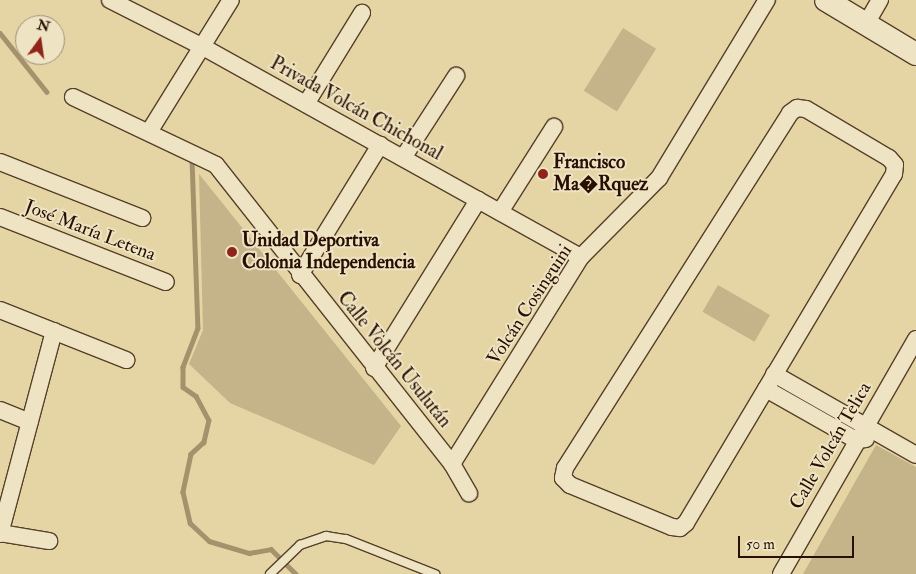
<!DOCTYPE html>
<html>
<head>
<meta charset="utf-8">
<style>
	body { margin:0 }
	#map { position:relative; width:916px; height:574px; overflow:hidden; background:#e5d5a5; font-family:"IM FELL Double Pica",serif }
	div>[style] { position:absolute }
	.green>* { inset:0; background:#c5b389; transform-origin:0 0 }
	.stream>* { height:4.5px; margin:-2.25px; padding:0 2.25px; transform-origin:2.25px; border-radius:2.25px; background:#a5926d }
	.roads { filter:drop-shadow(1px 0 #574029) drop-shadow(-1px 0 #574029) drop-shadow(0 1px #574029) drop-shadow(0 -1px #574029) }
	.lane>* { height:8px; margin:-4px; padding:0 4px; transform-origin:4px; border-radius:4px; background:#eee4c4 }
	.street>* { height:16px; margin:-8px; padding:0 8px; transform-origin:8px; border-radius:8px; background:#eee4c4 }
	.secondary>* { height:22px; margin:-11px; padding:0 11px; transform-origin:11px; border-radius:11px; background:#eee4c4 }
	.dots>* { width:14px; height:14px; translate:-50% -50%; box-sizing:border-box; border:2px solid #eee4c4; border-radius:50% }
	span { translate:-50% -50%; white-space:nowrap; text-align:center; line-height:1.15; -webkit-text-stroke:4px #eee4c4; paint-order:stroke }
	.street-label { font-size:19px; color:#280f00 }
	.poi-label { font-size:19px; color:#280f00; font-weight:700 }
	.left { translate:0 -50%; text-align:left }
	.north { position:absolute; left:15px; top:15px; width:50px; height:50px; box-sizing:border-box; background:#eee4c4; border:1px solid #9f8f76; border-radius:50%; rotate:14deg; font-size:14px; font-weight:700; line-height:20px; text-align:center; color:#280f00 }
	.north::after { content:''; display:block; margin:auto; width:18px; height:22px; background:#8f2418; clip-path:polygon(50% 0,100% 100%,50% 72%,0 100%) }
	.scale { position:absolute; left:738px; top:536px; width:116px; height:22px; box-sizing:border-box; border:2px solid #280f00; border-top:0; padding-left:6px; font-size:15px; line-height:18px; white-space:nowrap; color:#280f00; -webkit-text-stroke:4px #eee4c4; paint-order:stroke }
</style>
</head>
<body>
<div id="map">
	<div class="green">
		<i style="left:623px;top:28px;width:39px;height:74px;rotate:32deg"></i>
		<i style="clip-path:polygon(199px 174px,401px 426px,374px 465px,230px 403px,189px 364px,203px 330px)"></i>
		<i style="left:718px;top:285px;width:60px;height:31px;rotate:30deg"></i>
		<i style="clip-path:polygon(876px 445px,916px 467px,916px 574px,803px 574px)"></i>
	</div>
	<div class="stream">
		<i style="left:0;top:33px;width:75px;rotate:51.5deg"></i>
		<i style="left:192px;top:159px;width:169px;rotate:88deg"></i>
		<i style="left:198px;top:328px;width:42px;rotate:111deg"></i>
		<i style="left:183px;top:367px;width:20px;rotate:90deg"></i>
		<i style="left:183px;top:387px;width:16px;rotate:35deg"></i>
		<i style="left:196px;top:396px;width:27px;rotate:62deg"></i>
		<i style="left:209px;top:420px;width:23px;rotate:103deg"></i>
		<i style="left:204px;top:442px;width:18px;rotate:137deg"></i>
		<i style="left:191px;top:454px;width:39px;rotate:102deg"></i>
		<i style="left:183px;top:492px;width:32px;rotate:77deg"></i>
		<i style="left:190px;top:523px;width:26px;rotate:43deg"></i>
		<i style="left:209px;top:541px;width:42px;rotate:16.7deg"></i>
		<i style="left:249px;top:553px;width:22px;rotate:-10deg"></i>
		<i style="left:271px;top:549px;width:35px;rotate:45deg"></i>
	</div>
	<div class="roads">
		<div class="lane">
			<i style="left:270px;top:574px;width:42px;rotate:-44deg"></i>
			<i style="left:300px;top:545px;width:28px;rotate:-19deg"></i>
			<i style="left:326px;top:536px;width:20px;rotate:9deg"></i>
			<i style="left:346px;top:539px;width:96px;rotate:21.5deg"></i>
		</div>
		<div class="street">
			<i style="left:110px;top:0;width:104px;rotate:26.8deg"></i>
			<i style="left:203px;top:47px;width:432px;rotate:29.1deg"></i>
			<i style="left:866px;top:24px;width:28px;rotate:-60deg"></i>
			<i style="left:73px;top:97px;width:158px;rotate:25.4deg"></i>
			<i style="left:216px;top:165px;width:381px;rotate:51.7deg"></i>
			<i style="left:452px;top:464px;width:34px;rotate:60deg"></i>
			<i style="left:306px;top:104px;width:107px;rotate:-58.4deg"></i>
			<i style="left:797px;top:108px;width:9px;rotate:6deg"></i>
			<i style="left:806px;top:109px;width:96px;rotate:30.6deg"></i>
			<i style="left:889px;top:158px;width:9px;rotate:49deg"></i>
			<i style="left:895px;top:165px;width:9px;rotate:96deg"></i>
			<i style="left:894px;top:174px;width:406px;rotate:120.8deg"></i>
			<i style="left:686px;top:523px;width:8px;rotate:140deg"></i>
			<i style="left:680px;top:528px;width:8px;rotate:-173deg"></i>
			<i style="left:672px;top:527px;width:110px;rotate:-157.6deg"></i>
			<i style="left:570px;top:485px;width:10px;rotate:-135deg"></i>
			<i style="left:563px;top:478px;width:10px;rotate:-79deg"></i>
			<i style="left:565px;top:468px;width:420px;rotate:-57.6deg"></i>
			<i style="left:790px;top:113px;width:9px;rotate:-36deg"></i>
			<i style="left:149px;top:132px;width:155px;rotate:-58.2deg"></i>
			<i style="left:403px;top:158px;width:98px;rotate:-57.1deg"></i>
			<i style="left:0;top:162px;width:153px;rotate:21.5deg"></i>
			<i style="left:500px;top:212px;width:101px;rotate:-57.6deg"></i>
			<i style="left:0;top:217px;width:178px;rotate:21.4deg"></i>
			<i style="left:300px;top:275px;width:153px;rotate:-58.4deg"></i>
			<i style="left:0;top:310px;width:136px;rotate:21.6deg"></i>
			<i style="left:374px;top:368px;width:198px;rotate:-58.2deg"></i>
			<i style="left:774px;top:374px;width:163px;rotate:29.7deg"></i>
			<i style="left:766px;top:389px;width:103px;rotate:29.5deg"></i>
			<i style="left:856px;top:440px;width:10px;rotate:-6deg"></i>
			<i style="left:0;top:410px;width:32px;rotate:22deg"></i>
			<i style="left:452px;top:464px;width:244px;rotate:-58.1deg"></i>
			<i style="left:581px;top:257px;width:111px;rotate:-45.4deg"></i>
			<i style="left:659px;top:178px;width:208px;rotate:-58.8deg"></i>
			<i style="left:0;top:533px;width:50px;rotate:9.3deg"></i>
			<i style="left:0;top:534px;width:210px;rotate:-75.1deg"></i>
			<i style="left:781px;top:574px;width:271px;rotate:-60.1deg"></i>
		</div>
		<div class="secondary">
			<i style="left:826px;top:0;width:105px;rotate:31deg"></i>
		</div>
	</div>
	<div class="dots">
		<i style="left:543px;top:174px;background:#8f2418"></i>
		<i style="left:232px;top:252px;background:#8f2418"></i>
	</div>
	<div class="street-label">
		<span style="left:356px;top:109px;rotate:29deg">Privada Volcán Chichonal</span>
		<span style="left:90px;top:231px;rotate:21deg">José María Letena</span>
		<span style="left:530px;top:305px;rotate:-57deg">Volcán Cosinguini</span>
		<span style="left:394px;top:360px;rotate:51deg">Calle Volcán Usulután</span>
		<span style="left:831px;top:446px;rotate:-60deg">Calle Volcán Telica</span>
	</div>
	<div class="poi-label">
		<span class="left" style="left:553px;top:174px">Francisco<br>Ma�Rquez</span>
		<span class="left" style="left:242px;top:252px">Unidad Deportiva<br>Colonia Independencia</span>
	</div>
	<div class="north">N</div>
	<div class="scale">50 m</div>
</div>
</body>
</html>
